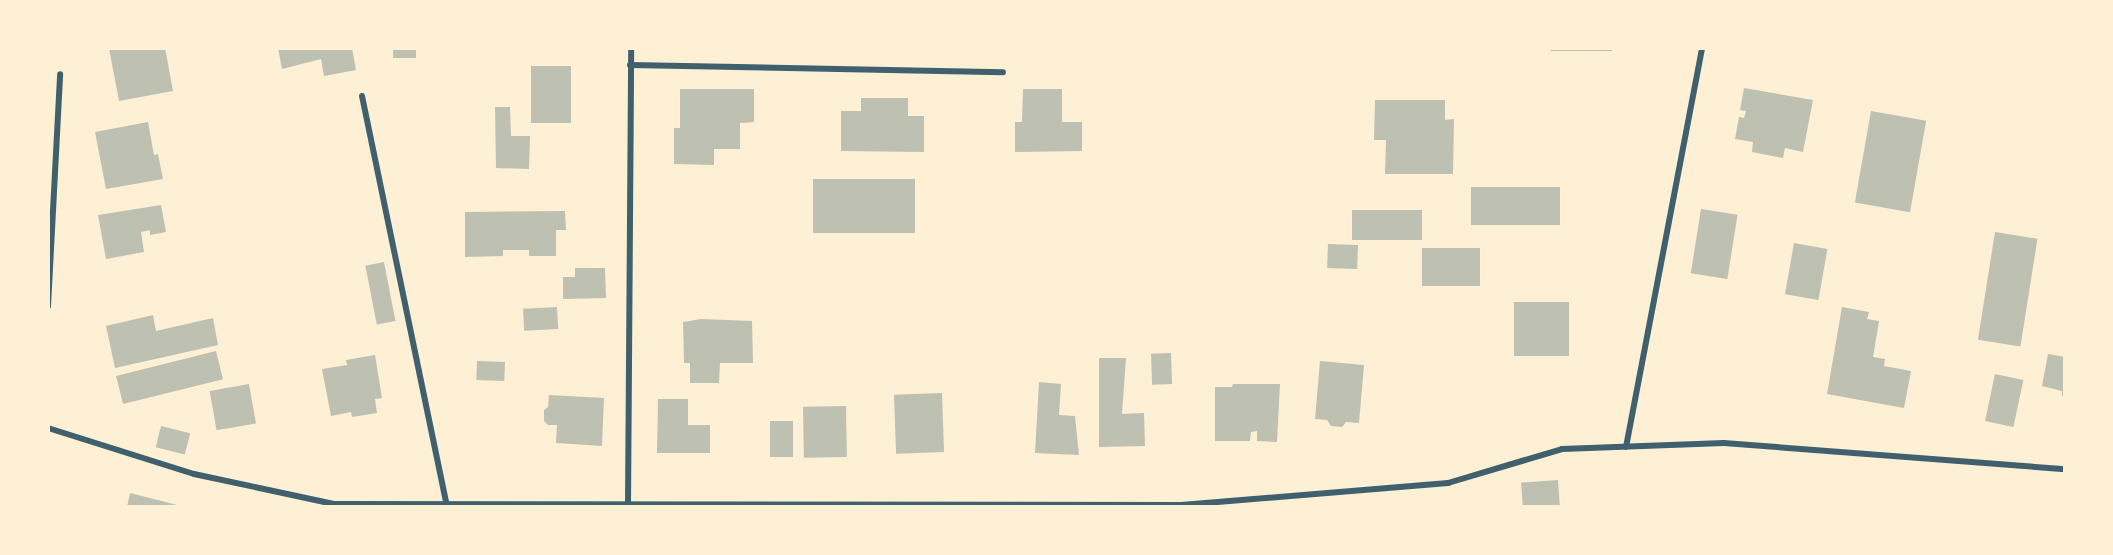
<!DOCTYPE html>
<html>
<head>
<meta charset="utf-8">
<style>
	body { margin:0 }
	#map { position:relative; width:2113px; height:555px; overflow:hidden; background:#fdf0d5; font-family:"Golos Text",sans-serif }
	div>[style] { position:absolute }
	.building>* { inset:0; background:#bec0b2; transform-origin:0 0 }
	.minor>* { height:6px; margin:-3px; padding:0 3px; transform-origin:3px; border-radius:3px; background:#3f606c }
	span { translate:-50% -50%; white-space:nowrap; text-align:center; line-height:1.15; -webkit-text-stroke:6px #fdf0d5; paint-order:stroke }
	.frame { position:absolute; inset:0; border:50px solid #fdf0d5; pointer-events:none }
</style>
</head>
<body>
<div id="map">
	<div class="building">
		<i style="clip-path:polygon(109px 48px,165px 48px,173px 91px,119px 101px)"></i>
		<i style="clip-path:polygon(278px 48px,352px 48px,356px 70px,324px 76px,321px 59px,282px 69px)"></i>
		<i style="left:393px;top:48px;width:23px;height:10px"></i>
		<i style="left:1551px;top:48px;width:61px;height:3px"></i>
		<i style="left:531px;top:66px;width:40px;height:57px"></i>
		<i style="clip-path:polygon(1744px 88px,1813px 100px,1803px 152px,1785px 148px,1783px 158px,1752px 152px,1753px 142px,1735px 139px,1739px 117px,1744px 118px,1746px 111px,1740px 110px)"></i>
		<i style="clip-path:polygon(680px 89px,754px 89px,754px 122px,740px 123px,740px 149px,714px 149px,714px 165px,674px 164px,674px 128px,680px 128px)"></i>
		<i style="clip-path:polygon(1023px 89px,1062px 89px,1062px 122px,1082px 122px,1082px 151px,1015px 152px,1015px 122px,1022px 122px)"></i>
		<i style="clip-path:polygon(861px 98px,908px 98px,908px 116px,924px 116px,924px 152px,841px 151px,841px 111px,861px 111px)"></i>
		<i style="clip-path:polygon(1375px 100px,1445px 100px,1445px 120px,1454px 119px,1453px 174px,1385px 174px,1386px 140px,1374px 140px)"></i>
		<i style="clip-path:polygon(495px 107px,510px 107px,511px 136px,530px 136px,529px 169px,496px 168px)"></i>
		<i style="left:1871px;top:111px;width:56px;height:93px;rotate:10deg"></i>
		<i style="clip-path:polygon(148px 122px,154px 155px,158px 154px,163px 179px,106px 189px,95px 132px)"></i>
		<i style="left:813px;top:179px;width:102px;height:54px"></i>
		<i style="left:1471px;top:187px;width:89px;height:38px"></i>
		<i style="clip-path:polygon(161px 205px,166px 232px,150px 235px,150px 230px,141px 232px,144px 252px,106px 259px,98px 215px)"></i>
		<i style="left:1701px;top:209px;width:37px;height:65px;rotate:9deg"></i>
		<i style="left:1352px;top:210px;width:70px;height:30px"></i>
		<i style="clip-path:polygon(565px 211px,566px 230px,556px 230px,556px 256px,529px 256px,529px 250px,503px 250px,503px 256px,465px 257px,465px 212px)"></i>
		<i style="left:1995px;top:232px;width:43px;height:109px;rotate:9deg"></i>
		<i style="left:1794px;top:243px;width:34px;height:52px;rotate:10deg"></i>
		<i style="left:1328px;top:244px;width:30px;height:24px;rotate:2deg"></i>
		<i style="left:1422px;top:248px;width:58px;height:38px"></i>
		<i style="left:384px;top:262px;width:60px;height:19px;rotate:79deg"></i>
		<i style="clip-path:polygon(575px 268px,605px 268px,606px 298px,563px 299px,563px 277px,575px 277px)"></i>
		<i style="left:1514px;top:302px;width:55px;height:54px"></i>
		<i style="left:557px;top:307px;width:22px;height:34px;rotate:87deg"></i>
		<i style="clip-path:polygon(1842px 307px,1869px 312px,1867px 319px,1879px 321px,1873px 357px,1885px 359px,1884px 366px,1911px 371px,1904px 408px,1827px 394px)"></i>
		<i style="clip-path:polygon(153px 315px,156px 331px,213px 318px,218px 345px,115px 368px,106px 326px)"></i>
		<i style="clip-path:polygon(701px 319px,752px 321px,753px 363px,720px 363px,719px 383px,690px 383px,690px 363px,684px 363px,683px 322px)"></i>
		<i style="left:216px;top:351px;width:29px;height:103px;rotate:76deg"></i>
		<i style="left:1171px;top:353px;width:31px;height:20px;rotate:88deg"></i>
		<i style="clip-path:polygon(2048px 354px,2065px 357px,2065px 397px,2062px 396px,2062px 391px,2042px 386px)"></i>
		<i style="clip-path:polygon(375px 355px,382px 398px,375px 399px,377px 413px,352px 417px,351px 412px,331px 416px,322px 369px,347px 365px,346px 360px)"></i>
		<i style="clip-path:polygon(1099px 358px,1126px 358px,1122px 414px,1144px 413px,1145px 446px,1099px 447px)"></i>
		<i style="left:477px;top:361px;width:28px;height:19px;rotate:2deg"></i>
		<i style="clip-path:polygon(1320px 361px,1364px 365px,1359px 423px,1346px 422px,1342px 427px,1331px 426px,1327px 420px,1315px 419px)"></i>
		<i style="left:1995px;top:374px;width:29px;height:48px;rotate:12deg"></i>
		<i style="clip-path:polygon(1039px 382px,1061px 384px,1059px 415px,1075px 416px,1079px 455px,1035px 453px)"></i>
		<i style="left:249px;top:384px;width:40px;height:40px;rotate:80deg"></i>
		<i style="clip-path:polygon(1233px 384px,1280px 384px,1277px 442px,1257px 441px,1257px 431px,1251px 432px,1250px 441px,1215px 441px,1215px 387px,1232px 387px)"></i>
		<i style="left:942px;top:393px;width:59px;height:48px;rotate:88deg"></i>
		<i style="clip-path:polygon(549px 395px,604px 398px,602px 446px,556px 443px,557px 425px,548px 425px,544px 421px,544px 410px,548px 407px)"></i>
		<i style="clip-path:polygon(658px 399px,688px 399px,688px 425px,710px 425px,710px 453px,657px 453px)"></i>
		<i style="left:846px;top:406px;width:51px;height:43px;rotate:89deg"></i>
		<i style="left:793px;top:421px;width:36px;height:23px;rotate:90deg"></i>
		<i style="left:161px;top:426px;width:30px;height:22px;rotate:14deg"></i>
		<i style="left:1558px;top:480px;width:26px;height:37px;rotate:86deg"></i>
		<i style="clip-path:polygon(130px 493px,177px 505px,176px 507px,127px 507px)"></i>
	</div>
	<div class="minor">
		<i style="left:630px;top:65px;width:373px;rotate:1.1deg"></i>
		<i style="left:362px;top:96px;width:418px;rotate:78.3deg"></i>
		<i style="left:48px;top:306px;width:232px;rotate:-87deg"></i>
		<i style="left:48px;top:428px;width:153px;rotate:17.5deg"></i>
		<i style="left:194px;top:474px;width:143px;rotate:12.1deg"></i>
		<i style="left:334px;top:504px;width:847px;rotate:0.07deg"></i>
		<i style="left:1181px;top:505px;width:268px;rotate:-4.7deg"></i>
		<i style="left:1448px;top:483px;width:119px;rotate:-16.6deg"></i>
		<i style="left:1562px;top:449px;width:162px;rotate:-2.1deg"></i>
		<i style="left:1724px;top:443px;width:342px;rotate:4.4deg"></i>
		<i style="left:1626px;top:447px;width:406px;rotate:-79.2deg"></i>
		<i style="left:628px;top:506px;width:458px;rotate:-89.6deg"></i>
	</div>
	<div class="frame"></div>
</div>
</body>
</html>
